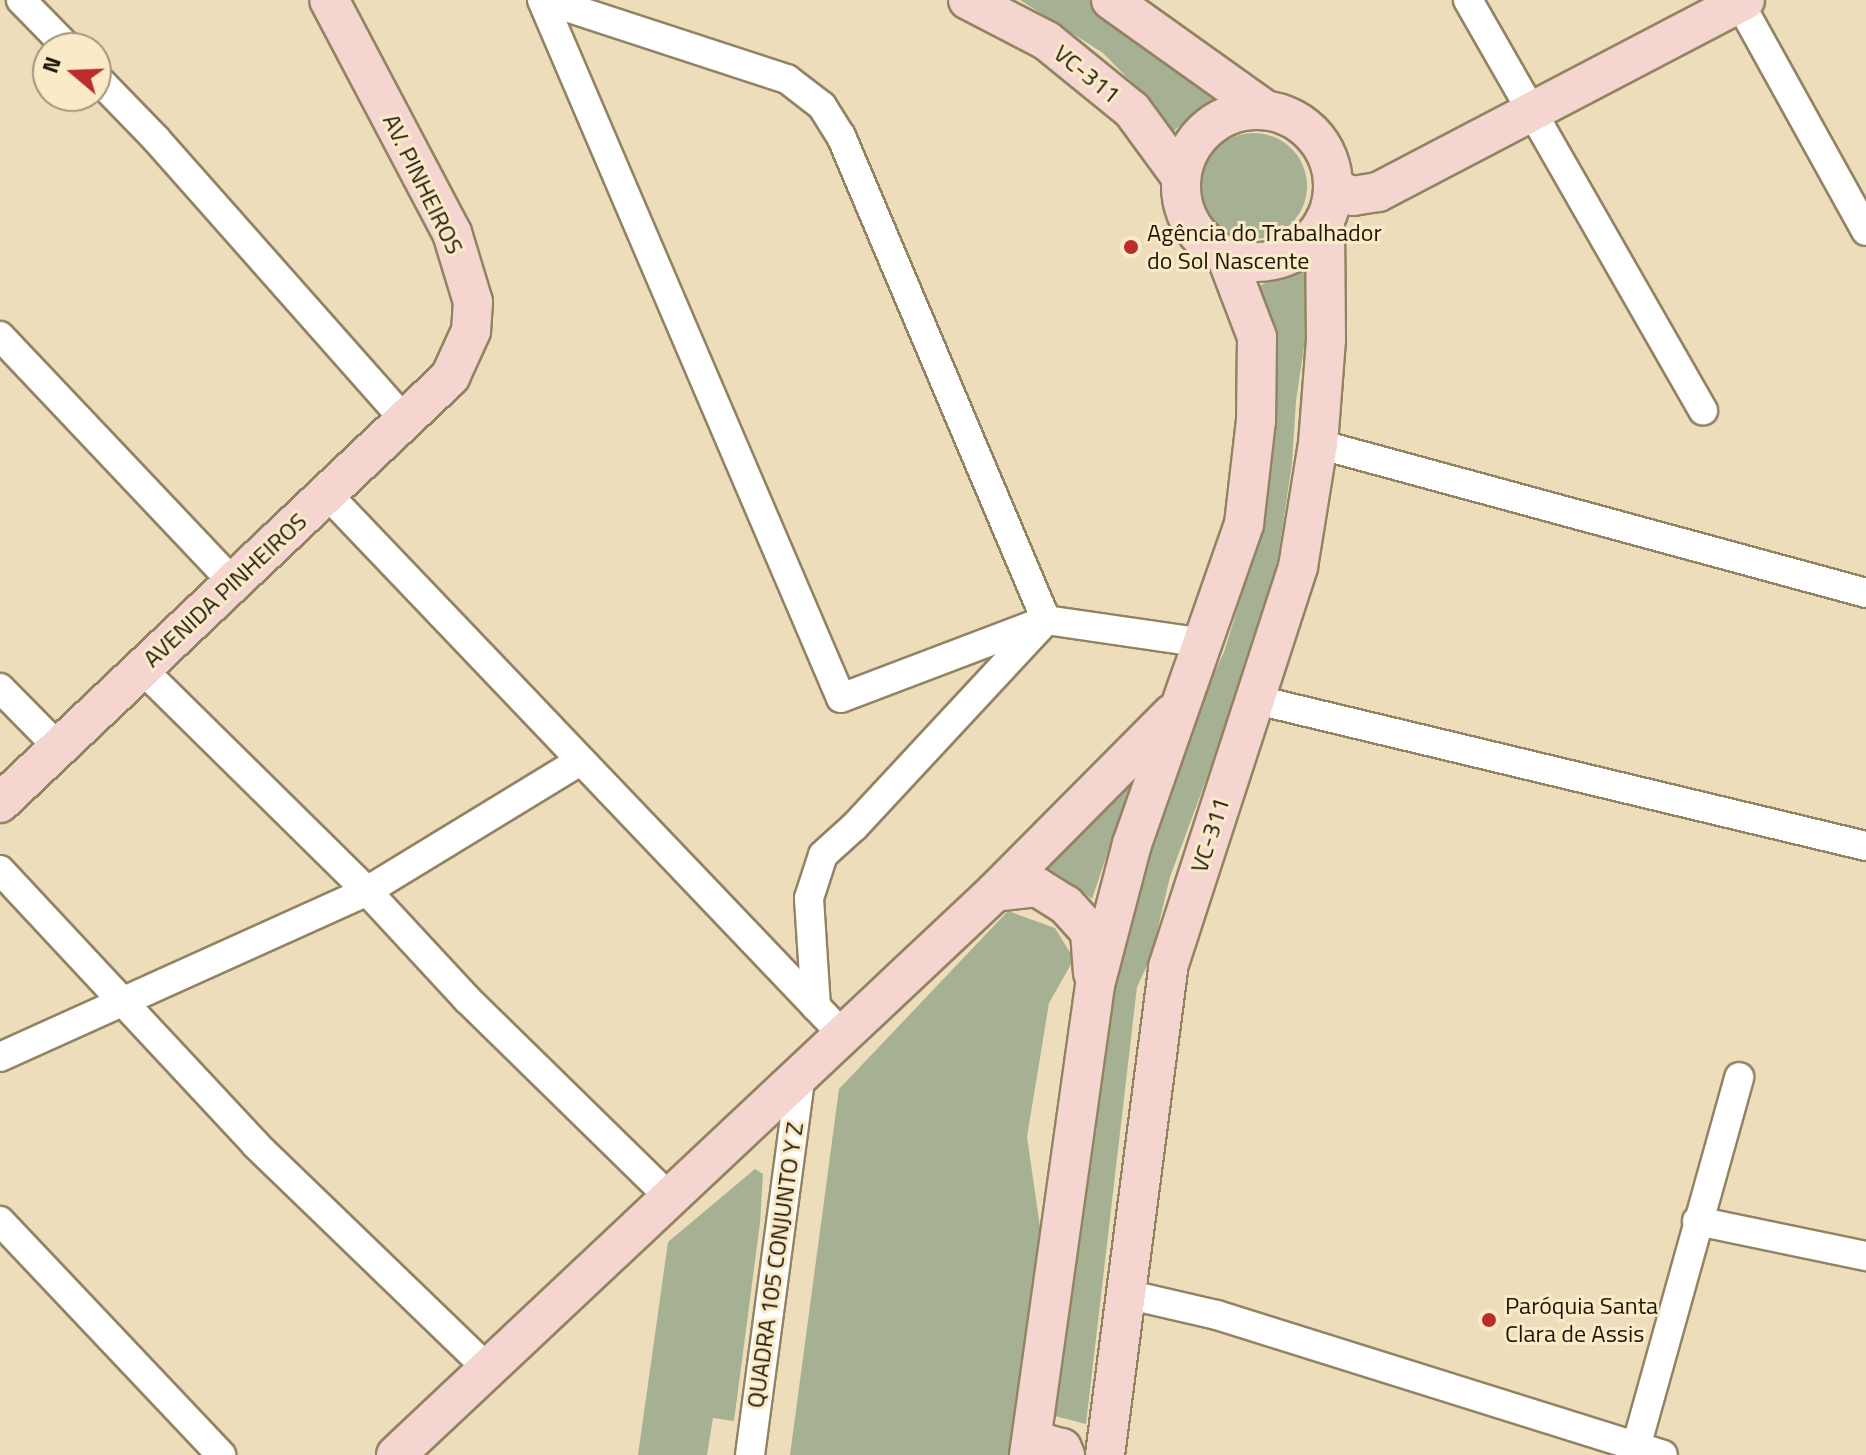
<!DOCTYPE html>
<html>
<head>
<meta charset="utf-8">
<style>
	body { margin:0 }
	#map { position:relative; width:1866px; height:1455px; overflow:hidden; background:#edb; font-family:"Titillium Web",sans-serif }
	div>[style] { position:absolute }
	.green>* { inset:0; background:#a6b193 }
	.round { border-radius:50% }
	.roads { filter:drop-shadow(2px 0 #928363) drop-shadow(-2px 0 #928363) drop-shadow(0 2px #928363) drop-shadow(0 -2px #928363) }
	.street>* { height:28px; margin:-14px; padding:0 14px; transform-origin:14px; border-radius:14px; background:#fff }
	.secondary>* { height:38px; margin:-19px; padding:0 19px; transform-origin:19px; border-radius:19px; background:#f5d5cf }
	.secondary>.ring { margin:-19px; padding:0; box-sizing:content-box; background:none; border:38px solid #f5d5cf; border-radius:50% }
	.dots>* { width:22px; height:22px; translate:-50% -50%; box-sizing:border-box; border:4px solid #fbeac8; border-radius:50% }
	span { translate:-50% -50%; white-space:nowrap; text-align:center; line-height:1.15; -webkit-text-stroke:6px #fbeac8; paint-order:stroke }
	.street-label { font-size:24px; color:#1d170a }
	.poi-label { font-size:24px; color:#1d170a }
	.left { translate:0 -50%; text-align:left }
	.north { position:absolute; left:32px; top:32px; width:80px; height:80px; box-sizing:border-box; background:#fbeac8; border:2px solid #a2967c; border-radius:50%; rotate:289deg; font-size:22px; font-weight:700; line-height:32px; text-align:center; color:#1d170a }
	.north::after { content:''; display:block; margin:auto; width:28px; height:36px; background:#bb2c2b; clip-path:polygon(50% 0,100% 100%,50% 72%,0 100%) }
</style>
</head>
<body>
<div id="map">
	<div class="green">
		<i style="clip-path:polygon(1020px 0,1093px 0,1159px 48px,1214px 98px,1170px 134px,1146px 97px,1103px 53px)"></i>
		<i class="round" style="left:1201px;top:133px;width:106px;height:106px"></i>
		<i style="clip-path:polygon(1311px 266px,1314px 280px,1296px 401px,1292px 463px,1278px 558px,1261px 632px,1170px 877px,1151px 957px,1137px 987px,1086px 1424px,1055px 1416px,1093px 1085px,1116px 955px,1145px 851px,1196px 714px,1224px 652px,1249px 571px,1272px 467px,1270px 364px,1258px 286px)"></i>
		<i style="clip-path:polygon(1133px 777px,1092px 899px,1068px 881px,1037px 870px)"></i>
		<i style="clip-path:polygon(1008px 911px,1055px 928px,1074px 959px,1049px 1003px,1027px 1137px,1040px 1227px,1010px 1455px,790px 1455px,839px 1089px)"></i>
		<i style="clip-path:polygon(755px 1169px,763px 1174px,760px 1223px,734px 1421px,713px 1418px,707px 1455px,638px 1455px,668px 1242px)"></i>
	</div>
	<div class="roads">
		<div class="street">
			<i style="left:21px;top:0;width:67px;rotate:45.6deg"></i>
			<i style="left:542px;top:0;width:759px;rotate:66.81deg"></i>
			<i style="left:841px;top:698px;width:219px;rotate:-20.8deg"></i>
			<i style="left:1046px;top:620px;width:159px;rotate:8.3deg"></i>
			<i style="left:545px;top:0;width:255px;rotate:18.1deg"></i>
			<i style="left:787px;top:79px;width:44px;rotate:37.6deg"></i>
			<i style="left:822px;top:106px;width:36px;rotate:58deg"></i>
			<i style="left:841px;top:136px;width:526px;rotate:67.04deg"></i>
			<i style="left:1468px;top:0;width:473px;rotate:60.2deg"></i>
			<i style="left:1738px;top:0;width:264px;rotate:61deg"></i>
			<i style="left:96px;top:77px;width:86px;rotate:45.9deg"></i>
			<i style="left:156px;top:139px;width:375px;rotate:48.5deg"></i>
			<i style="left:0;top:336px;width:339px;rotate:46.6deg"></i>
			<i style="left:1318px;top:444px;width:568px;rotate:15.21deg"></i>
			<i style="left:327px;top:494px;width:748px;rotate:46.35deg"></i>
			<i style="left:142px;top:669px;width:316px;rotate:44.6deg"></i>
			<i style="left:367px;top:891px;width:147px;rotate:47.2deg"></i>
			<i style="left:467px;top:999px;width:284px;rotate:44.4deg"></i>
			<i style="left:0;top:688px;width:83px;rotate:45.5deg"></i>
			<i style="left:1253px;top:699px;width:630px;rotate:13.49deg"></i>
			<i style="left:0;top:870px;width:376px;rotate:47deg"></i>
			<i style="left:256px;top:1145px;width:322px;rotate:44deg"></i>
			<i style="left:816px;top:1007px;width:109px;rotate:-93.7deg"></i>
			<i style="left:809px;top:898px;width:45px;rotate:-72deg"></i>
			<i style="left:823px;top:855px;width:43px;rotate:-42.2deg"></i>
			<i style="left:855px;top:826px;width:272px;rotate:-47.1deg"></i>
			<i style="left:0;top:1057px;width:403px;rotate:-24.3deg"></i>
			<i style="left:367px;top:891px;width:250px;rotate:-31.4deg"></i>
			<i style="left:0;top:1221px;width:322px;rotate:46.6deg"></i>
			<i style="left:1697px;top:1221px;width:173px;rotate:11.7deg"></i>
			<i style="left:1126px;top:1294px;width:93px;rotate:13deg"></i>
			<i style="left:1217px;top:1315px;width:467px;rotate:17.4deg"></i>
			<i style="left:1636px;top:1447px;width:384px;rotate:-74.4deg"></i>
			<i style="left:750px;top:1455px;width:383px;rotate:-82.4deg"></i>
		</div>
		<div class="secondary">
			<i style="left:968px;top:0;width:89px;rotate:27.4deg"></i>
			<i style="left:1047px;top:41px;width:109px;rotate:39.1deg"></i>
			<i style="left:1132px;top:110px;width:83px;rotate:53.8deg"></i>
			<i style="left:1111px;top:0;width:189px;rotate:35.5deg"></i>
			<i class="ring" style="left:1181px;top:110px;width:114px;height:114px"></i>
			<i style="left:1333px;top:189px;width:21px;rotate:19deg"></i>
			<i style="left:1353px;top:196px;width:25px;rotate:-9deg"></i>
			<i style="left:1378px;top:192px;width:414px;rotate:-27.6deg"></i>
			<i style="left:0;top:803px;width:620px;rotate:-43.43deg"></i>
			<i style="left:450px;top:377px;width:51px;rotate:-65.5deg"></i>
			<i style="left:471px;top:331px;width:29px;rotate:-86deg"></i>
			<i style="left:473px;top:302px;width:72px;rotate:-106.9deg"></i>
			<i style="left:452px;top:233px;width:263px;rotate:-117.8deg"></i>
			<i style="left:995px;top:892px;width:42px;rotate:-6.8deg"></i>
			<i style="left:1037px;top:887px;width:34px;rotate:32deg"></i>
			<i style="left:1066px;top:905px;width:36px;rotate:48deg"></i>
			<i style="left:1090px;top:932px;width:41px;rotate:85.8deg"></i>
			<i style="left:396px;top:1455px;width:822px;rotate:-43.23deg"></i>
			<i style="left:995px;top:892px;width:251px;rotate:-45.2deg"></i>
			<i style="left:1029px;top:1455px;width:475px;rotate:-82deg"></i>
			<i style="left:1095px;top:985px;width:146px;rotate:-75.3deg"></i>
			<i style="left:1132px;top:844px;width:339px;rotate:-70.7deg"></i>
			<i style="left:1244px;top:524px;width:104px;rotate:-83.4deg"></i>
			<i style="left:1256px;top:421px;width:84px;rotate:-89.3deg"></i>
			<i style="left:1257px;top:337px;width:87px;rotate:-110.9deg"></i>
			<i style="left:1037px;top:1455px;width:16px;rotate:-40deg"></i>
			<i style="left:1049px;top:1445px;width:13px;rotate:13deg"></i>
			<i style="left:1062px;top:1448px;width:8px;rotate:67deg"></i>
			<i style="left:1105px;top:1455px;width:492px;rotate:-82.6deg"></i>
			<i style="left:1168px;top:967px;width:421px;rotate:-72deg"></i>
			<i style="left:1298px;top:567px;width:125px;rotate:-80.8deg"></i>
			<i style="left:1318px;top:444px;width:105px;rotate:-85.6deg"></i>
			<i style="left:1326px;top:339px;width:119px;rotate:-90.5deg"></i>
		</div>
	</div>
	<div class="dots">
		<i style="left:1131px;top:247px;background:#bb2c2b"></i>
		<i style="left:1489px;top:1320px;background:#bb2c2b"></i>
	</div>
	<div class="street-label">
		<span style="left:1087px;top:74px;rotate:39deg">VC-311</span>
		<span style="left:423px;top:184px;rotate:64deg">AV. PINHEIROS</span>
		<span style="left:225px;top:590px;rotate:-43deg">AVENIDA PINHEIROS</span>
		<span style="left:1210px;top:835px;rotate:-72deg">VC-311</span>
		<span style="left:775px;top:1265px;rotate:-82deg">QUADRA 105 CONJUNTO Y Z</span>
	</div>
	<div class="poi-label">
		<span class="left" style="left:1147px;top:247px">Agência do Trabalhador<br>do Sol Nascente</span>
		<span class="left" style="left:1505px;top:1320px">Paróquia Santa<br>Clara de Assis</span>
	</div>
	<div class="north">N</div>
</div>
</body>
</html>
